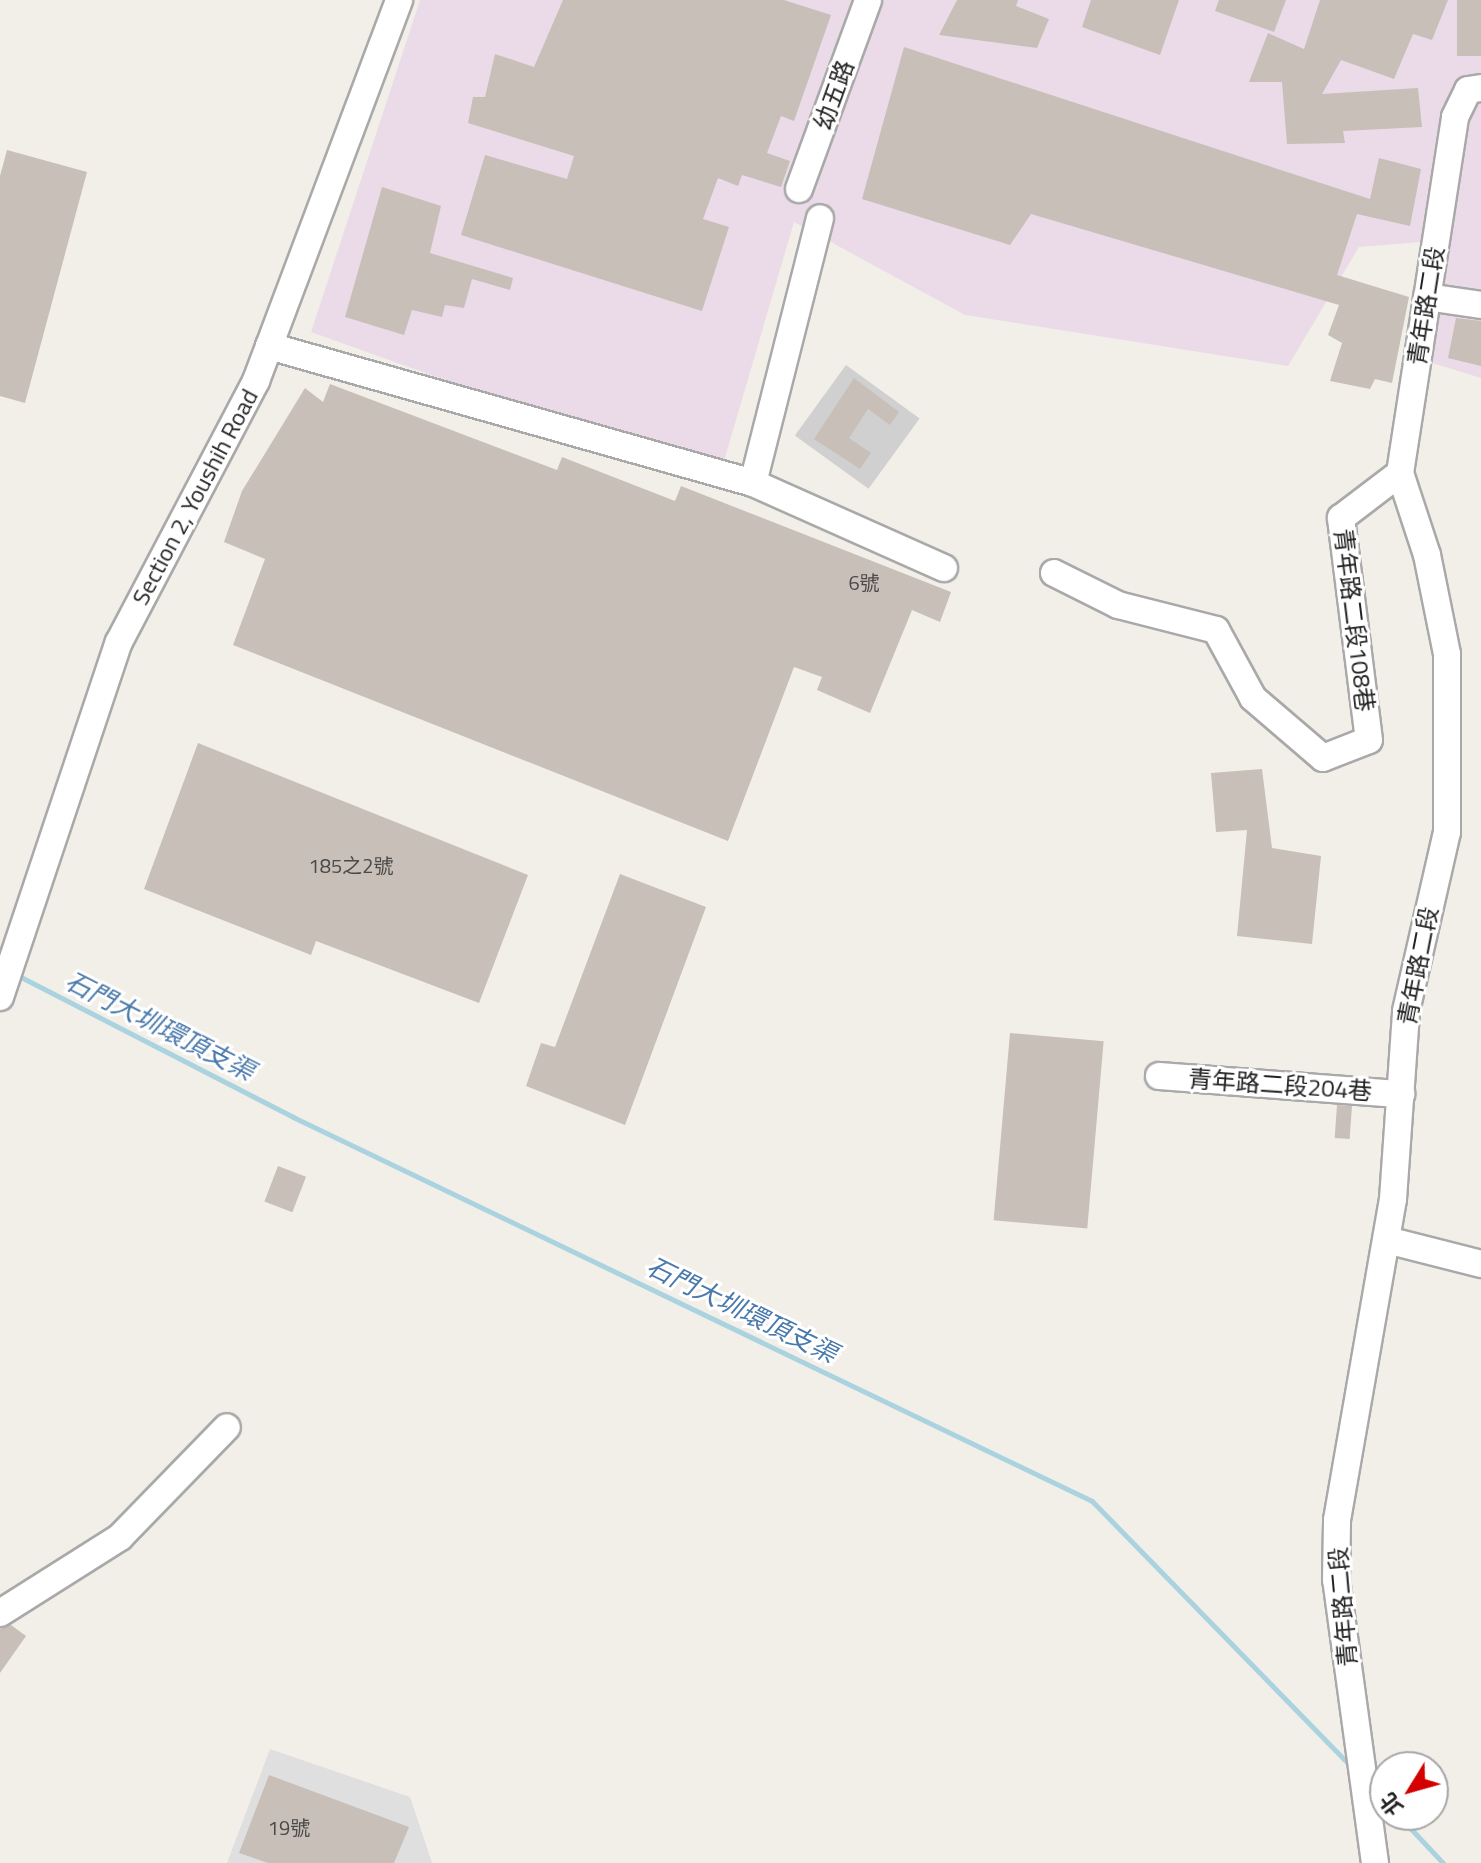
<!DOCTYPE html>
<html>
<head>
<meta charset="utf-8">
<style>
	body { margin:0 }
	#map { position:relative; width:1481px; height:1863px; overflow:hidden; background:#f2efe9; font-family:"Titillium Web","Noto Sans TC",sans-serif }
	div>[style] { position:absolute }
	.residential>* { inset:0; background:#e0dfdf }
	.industrial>* { inset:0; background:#ebdbe8 }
	.religious>* { inset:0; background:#d0d0d0; transform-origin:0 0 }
	.stream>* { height:5px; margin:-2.5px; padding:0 2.5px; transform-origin:2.5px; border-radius:2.5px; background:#aad3df }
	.building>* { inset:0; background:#c7bfb8; transform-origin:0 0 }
	.roads { filter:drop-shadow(2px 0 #a9a9a9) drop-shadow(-2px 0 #a9a9a9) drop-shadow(0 2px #a9a9a9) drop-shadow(0 -2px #a9a9a9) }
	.minor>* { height:26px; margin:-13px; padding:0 13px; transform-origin:13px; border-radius:13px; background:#fff }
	span { translate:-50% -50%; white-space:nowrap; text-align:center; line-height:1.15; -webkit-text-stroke:6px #fff; paint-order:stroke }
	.number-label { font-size:20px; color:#4b4948 }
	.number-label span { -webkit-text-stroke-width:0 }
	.street-label { font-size:24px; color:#222 }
	.water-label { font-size:26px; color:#4a7aab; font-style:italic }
	.north { position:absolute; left:1369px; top:1751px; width:80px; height:80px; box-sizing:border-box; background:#fff; border:2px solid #a7a7a7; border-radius:50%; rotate:233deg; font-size:22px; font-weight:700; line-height:32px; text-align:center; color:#222 }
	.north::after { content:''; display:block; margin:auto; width:28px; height:36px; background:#d40000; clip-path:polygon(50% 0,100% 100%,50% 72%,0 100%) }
</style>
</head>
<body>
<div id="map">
	<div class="residential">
		<i style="clip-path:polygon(270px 1749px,410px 1797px,432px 1863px,227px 1863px)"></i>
	</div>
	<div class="industrial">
		<i style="clip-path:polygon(420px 0,1481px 0,1481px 378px,1429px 362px,1447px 240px,1359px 247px,1288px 366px,965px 315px,794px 222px,719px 478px,311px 332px)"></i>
	</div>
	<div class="religious">
		<i style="left:846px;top:365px;width:91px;height:87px;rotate:36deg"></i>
	</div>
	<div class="stream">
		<i style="left:15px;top:974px;width:313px;rotate:27.2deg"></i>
		<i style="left:293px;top:1117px;width:886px;rotate:25.67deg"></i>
		<i style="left:1092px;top:1501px;width:371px;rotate:45.7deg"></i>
		<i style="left:1375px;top:1790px;width:15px;rotate:48deg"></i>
		<i style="left:1398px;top:1815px;width:66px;rotate:46.8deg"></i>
	</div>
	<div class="building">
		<i style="clip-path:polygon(563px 0,784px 0,831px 15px,794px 121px,781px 116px,767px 153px,790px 161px,781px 187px,742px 175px,738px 186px,718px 178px,703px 219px,729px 227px,702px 311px,461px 235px,485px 155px,567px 179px,574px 156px,468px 123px,473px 97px,485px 97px,495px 54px,534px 67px)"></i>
		<i style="clip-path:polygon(957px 0,1018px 0,1016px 6px,1049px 19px,1037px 48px,939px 35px)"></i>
		<i style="clip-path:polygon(1091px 0,1179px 0,1160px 55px,1082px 27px)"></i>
		<i style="clip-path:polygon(1219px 0,1286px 0,1274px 32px,1215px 11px)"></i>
		<i style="clip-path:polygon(1320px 0,1448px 0,1432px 40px,1413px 34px,1394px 79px,1341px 60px,1322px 94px,1418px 88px,1422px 127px,1343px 131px,1345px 143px,1287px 144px,1282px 82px,1249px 82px,1268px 33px,1304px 49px)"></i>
		<i style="left:1457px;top:0;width:24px;height:56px"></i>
		<i style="clip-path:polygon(904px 47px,1370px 199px,1379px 158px,1421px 169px,1410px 226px,1357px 214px,1337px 275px,1409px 297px,1392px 383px,1375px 379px,1370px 389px,1330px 381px,1342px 343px,1328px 335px,1339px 305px,1031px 214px,1010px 245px,862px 199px)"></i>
		<i style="clip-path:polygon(7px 150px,87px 172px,25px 403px,0 396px,0 176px)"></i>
		<i style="clip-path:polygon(382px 187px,441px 206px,430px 253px,513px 278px,510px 290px,472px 279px,464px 308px,445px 305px,442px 317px,412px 310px,404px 335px,345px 317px)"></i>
		<i style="clip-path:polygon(1456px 318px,1481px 321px,1481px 366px,1448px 358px)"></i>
		<i style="clip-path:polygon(854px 378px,899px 412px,890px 425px,868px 409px,849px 438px,871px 453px,860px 469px,814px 439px)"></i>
		<i style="clip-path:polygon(330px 384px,557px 470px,562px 457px,675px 501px,681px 486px,951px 592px,940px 622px,912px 610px,870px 713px,817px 690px,822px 677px,794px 667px,728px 841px,233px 645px,265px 559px,224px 542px,242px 491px,305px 388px,323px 402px)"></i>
		<i style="clip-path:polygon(198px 743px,528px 875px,479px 1003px,316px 941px,311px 955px,144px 889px)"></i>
		<i style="clip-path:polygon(1262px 769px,1272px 848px,1321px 856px,1312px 944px,1237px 936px,1247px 830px,1216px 832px,1211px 773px)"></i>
		<i style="clip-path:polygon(620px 874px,706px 907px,625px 1125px,526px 1086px,541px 1043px,555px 1047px)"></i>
		<i style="left:1010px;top:1033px;width:94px;height:188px;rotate:5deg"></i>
		<i style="left:1337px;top:1105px;width:15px;height:33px;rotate:4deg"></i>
		<i style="left:278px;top:1166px;width:30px;height:38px;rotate:21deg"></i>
		<i style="clip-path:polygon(11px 1625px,26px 1636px,0 1673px,0 1629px)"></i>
		<i style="clip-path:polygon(269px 1775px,409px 1827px,394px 1863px,268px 1863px,239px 1853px)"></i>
	</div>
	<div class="roads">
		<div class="minor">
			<i style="left:799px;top:189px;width:201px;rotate:-69.9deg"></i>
			<i style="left:1427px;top:297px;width:55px;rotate:8.4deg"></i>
			<i style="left:269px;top:346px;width:503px;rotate:15.8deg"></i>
			<i style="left:753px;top:483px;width:209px;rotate:24deg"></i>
			<i style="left:753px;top:483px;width:273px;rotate:-75.8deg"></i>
			<i style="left:1054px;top:573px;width:72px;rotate:26.6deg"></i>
			<i style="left:1118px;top:605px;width:101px;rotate:14.3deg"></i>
			<i style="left:1216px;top:630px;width:77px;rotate:61.4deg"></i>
			<i style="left:1253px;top:698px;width:92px;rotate:40.6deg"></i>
			<i style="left:1323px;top:758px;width:49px;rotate:-21.4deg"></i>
			<i style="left:1369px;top:740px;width:224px;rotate:-97.2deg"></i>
			<i style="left:1341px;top:518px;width:74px;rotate:-37.3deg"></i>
			<i style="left:0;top:997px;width:374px;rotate:-71.5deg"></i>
			<i style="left:119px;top:642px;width:295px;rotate:-62.3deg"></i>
			<i style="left:256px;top:381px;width:407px;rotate:-69.4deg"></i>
			<i style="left:1159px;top:1076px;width:243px;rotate:4.3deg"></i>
			<i style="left:1387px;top:1240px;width:97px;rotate:14.3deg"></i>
			<i style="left:0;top:1613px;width:142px;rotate:-32.3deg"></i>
			<i style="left:120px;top:1537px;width:153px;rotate:-45.8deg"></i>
			<i style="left:1375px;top:1863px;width:286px;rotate:-97.8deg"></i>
			<i style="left:1336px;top:1580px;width:60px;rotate:-89deg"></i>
			<i style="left:1337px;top:1520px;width:326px;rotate:-80.1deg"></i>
			<i style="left:1393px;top:1199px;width:188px;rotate:-86deg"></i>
			<i style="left:1406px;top:1011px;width:184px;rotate:-77.1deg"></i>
			<i style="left:1447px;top:832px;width:178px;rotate:-90deg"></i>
			<i style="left:1447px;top:654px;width:101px;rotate:-101.4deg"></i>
			<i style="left:1427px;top:555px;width:86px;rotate:-108.2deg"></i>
			<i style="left:1400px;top:473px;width:360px;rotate:-81.2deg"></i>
			<i style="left:1455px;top:117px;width:30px;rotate:-64deg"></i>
			<i style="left:1468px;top:90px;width:13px;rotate:-9deg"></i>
		</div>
	</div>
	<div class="number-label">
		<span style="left:864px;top:582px">6號</span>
		<span style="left:351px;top:865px">185之2號</span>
		<span style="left:289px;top:1827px">19號</span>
	</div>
	<div class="street-label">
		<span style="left:834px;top:95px;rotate:-70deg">幼五路</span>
		<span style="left:1426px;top:306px;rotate:-81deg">青年路二段</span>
		<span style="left:195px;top:497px;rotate:-62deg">Section 2, Youshih Road</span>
		<span style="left:1354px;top:620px;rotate:83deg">青年路二段108巷</span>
		<span style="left:1418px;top:966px;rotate:-79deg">青年路二段</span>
		<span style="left:1280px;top:1085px;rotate:4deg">青年路二段204巷</span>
		<span style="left:1343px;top:1607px;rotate:-95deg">青年路二段</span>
	</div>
	<div class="water-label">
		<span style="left:160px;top:1026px;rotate:27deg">石門大圳環頂支渠</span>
		<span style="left:742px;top:1310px;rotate:26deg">石門大圳環頂支渠</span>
	</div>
	<div class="north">北</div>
</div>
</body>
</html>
